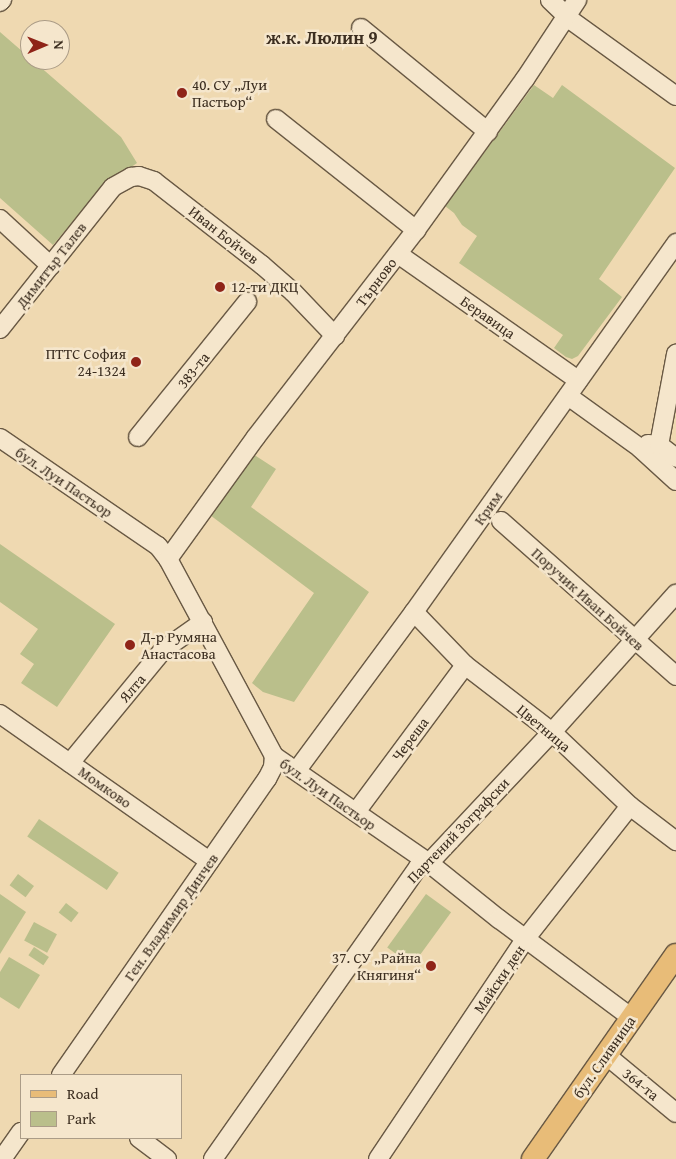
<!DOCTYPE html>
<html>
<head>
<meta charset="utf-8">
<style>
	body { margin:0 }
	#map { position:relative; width:676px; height:1159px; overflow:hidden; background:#efd9b1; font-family:"Gentium Book Plus",serif }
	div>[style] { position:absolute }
	.green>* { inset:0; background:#babf8b; transform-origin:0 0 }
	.roads { filter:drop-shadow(1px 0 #695944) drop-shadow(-1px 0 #695944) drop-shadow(0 1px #695944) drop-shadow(0 -1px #695944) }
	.minor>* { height:18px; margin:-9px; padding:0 9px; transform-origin:9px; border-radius:9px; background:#f5e6cc }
	.major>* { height:22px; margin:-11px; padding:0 11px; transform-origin:11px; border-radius:11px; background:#e8bc78 }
	.dots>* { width:14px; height:14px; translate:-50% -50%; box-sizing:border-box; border:2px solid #f5e6cc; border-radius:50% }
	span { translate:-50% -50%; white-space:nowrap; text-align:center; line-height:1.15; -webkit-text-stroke:5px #f5e6cc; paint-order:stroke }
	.poi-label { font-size:15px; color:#3c2e20 }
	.left { translate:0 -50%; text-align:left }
	.right { translate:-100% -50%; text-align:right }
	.street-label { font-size:15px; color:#3c2e20 }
	.quarter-label { font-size:18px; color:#3c2e20; font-weight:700 }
	.legend { position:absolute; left:20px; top:1074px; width:162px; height:65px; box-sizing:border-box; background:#f5e6cc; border:1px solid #ab9c87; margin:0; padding:6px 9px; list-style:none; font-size:15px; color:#3c2e20 }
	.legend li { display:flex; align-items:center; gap:10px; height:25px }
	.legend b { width:25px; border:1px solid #ab9c87 }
	.north { position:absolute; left:20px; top:20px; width:50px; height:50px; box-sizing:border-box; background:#f5e6cc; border:1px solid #ab9c87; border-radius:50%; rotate:89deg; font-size:14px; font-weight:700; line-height:20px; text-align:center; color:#3c2e20 }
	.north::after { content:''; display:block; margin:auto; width:18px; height:22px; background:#8f2418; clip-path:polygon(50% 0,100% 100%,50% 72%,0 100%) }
</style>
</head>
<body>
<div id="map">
	<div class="green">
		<i style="clip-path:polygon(0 32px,121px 137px,137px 163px,101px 188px,53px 245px,0 198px)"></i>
		<i style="clip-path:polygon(534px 85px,553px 98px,562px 85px,675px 168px,599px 279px,622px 297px,578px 356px,572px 359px,566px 357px,554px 348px,563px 335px,459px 263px,477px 236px,462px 225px,454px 213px,445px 206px)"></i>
		<i style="clip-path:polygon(253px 454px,276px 469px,251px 507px,369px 592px,294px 702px,263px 692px,252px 683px,314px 593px,210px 515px)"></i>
		<i style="clip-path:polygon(0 544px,115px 624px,57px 707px,21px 683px,34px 664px,20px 654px,38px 629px,0 602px)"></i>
		<i style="left:39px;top:819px;width:96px;height:21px;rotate:34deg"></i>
		<i style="left:18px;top:874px;width:20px;height:14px;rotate:37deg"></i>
		<i style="clip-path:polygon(0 894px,26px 912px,0 954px)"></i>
		<i style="left:426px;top:894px;width:31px;height:66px;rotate:36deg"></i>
		<i style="left:66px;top:903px;width:16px;height:12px;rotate:38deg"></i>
		<i style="left:34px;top:922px;width:26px;height:21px;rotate:28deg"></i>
		<i style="left:34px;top:947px;width:18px;height:10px;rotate:34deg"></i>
		<i style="clip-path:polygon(9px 957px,40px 975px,19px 1009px,0 997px,0 972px)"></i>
	</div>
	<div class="roads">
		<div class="minor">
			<i style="left:550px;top:0;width:30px;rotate:44deg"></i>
			<i style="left:572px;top:21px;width:128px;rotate:35.8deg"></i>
			<i style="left:0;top:2px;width:3px;rotate:-45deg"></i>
			<i style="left:361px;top:28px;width:164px;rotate:39.3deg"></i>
			<i style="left:276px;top:119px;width:179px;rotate:38.4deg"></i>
			<i style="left:0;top:219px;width:69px;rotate:42.7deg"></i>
			<i style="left:398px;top:254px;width:220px;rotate:35deg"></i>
			<i style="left:0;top:329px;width:181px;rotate:-51.5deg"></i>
			<i style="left:113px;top:187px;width:21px;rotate:-29deg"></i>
			<i style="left:131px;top:177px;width:8px;rotate:-7deg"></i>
			<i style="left:139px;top:176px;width:16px;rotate:18deg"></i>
			<i style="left:154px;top:181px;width:137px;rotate:37.9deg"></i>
			<i style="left:262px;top:265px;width:41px;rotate:41.1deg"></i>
			<i style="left:293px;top:292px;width:61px;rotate:46.3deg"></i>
			<i style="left:568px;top:396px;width:89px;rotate:35.8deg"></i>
			<i style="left:640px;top:448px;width:49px;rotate:42.5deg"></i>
			<i style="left:138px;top:437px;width:174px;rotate:-51.1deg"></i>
			<i style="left:0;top:438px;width:191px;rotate:34.4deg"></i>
			<i style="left:158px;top:546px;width:16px;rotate:52deg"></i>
			<i style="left:168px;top:559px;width:224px;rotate:61.7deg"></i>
			<i style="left:274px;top:756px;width:188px;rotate:34.6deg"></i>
			<i style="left:429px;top:863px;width:90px;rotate:38.7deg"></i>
			<i style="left:499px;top:919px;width:166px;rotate:36.7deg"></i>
			<i style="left:648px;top:444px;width:11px;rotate:5deg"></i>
			<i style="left:659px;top:445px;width:21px;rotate:37deg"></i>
			<i style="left:659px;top:445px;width:93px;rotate:-79.4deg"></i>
			<i style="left:501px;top:521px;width:234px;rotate:41.5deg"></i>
			<i style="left:168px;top:559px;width:150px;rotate:-54.2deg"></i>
			<i style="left:256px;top:437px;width:262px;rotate:-52.3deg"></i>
			<i style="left:416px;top:230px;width:186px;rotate:-54.2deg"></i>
			<i style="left:525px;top:79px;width:95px;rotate:-56.6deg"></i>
			<i style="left:414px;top:612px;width:74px;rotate:46.1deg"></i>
			<i style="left:465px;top:665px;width:110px;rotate:37.6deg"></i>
			<i style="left:552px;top:732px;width:108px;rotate:43.5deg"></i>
			<i style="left:630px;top:806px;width:58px;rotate:37.3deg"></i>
			<i style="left:0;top:714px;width:256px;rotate:35.1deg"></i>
			<i style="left:70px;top:763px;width:146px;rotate:-50.5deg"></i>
			<i style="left:163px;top:650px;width:49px;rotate:-35deg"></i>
			<i style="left:297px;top:770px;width:197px;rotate:-53.5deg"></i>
			<i style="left:414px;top:612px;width:453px;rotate:-54.6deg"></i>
			<i style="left:356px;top:812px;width:183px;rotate:-53.4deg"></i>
			<i style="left:606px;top:1055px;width:91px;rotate:39.6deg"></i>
			<i style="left:61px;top:1075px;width:361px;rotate:-55.2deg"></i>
			<i style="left:267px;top:779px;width:13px;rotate:-63deg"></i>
			<i style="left:273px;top:767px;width:11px;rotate:-85deg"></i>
			<i style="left:139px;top:1138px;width:35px;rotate:37deg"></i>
			<i style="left:2px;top:1159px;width:33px;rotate:-55deg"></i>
			<i style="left:213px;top:1159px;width:357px;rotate:-54.9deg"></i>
			<i style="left:418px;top:867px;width:12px;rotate:-20deg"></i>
			<i style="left:429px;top:863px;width:180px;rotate:-46.8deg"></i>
			<i style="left:552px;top:732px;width:186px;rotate:-48.1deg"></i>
			<i style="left:378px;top:1159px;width:266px;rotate:-56.2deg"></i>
			<i style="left:526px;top:938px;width:168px;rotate:-51.8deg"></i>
		</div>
		<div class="major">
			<i style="left:533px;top:1159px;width:249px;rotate:-55deg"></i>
		</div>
	</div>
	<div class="dots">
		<i style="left:182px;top:93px;background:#8f2418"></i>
		<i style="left:220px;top:287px;background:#8f2418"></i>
		<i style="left:136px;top:362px;background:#8f2418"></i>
		<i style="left:130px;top:645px;background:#8f2418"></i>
		<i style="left:431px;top:966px;background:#8f2418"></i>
	</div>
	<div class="poi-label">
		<span class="left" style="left:192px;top:93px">40. СУ „Луи<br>Пастьор“</span>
		<span class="left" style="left:231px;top:287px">12-ти ДКЦ</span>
		<span class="right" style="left:126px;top:362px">ПТТС София<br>24-1324</span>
		<span class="left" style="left:141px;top:645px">Д-р Румяна<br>Анастасова</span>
		<span class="right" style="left:421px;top:966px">37. СУ „Райна<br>Княгиня“</span>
	</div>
	<div class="street-label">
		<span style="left:224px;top:235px;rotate:38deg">Иван Бойчев</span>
		<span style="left:51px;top:265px;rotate:-52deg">Димитър Талев</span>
		<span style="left:376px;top:282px;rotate:-53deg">Търново</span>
		<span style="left:488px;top:317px;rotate:35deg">Беравица</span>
		<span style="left:193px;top:370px;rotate:-51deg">383-та</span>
		<span style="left:64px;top:482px;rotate:34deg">бул. Луи Пастьор</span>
		<span style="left:488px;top:508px;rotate:-55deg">Крим</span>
		<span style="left:588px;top:599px;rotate:42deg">Поручик Иван Бойчев</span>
		<span style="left:132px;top:688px;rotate:-50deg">Ялта</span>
		<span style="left:544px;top:728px;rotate:40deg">Цветница</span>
		<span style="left:410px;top:739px;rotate:-53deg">Череша</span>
		<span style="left:105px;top:787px;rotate:35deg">Момково</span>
		<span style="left:328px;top:794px;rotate:35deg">бул. Луи Пастьор</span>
		<span style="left:458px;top:830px;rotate:-46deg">Партений Зографски</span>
		<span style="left:171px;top:917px;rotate:-55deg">Ген. Владимир Динчев</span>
		<span style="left:499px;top:979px;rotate:-56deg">Майски ден</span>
		<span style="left:604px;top:1057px;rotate:-55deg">бул. Сливница</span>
		<span style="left:641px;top:1084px;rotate:39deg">364-та</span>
	</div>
	<div class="quarter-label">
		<span style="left:322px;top:38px">ж.к. Люлин 9</span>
	</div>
	<ul class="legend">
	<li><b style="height:6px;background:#e8bc78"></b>Road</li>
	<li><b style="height:14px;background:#babf8b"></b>Park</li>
	</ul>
	<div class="north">N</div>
</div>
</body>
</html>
